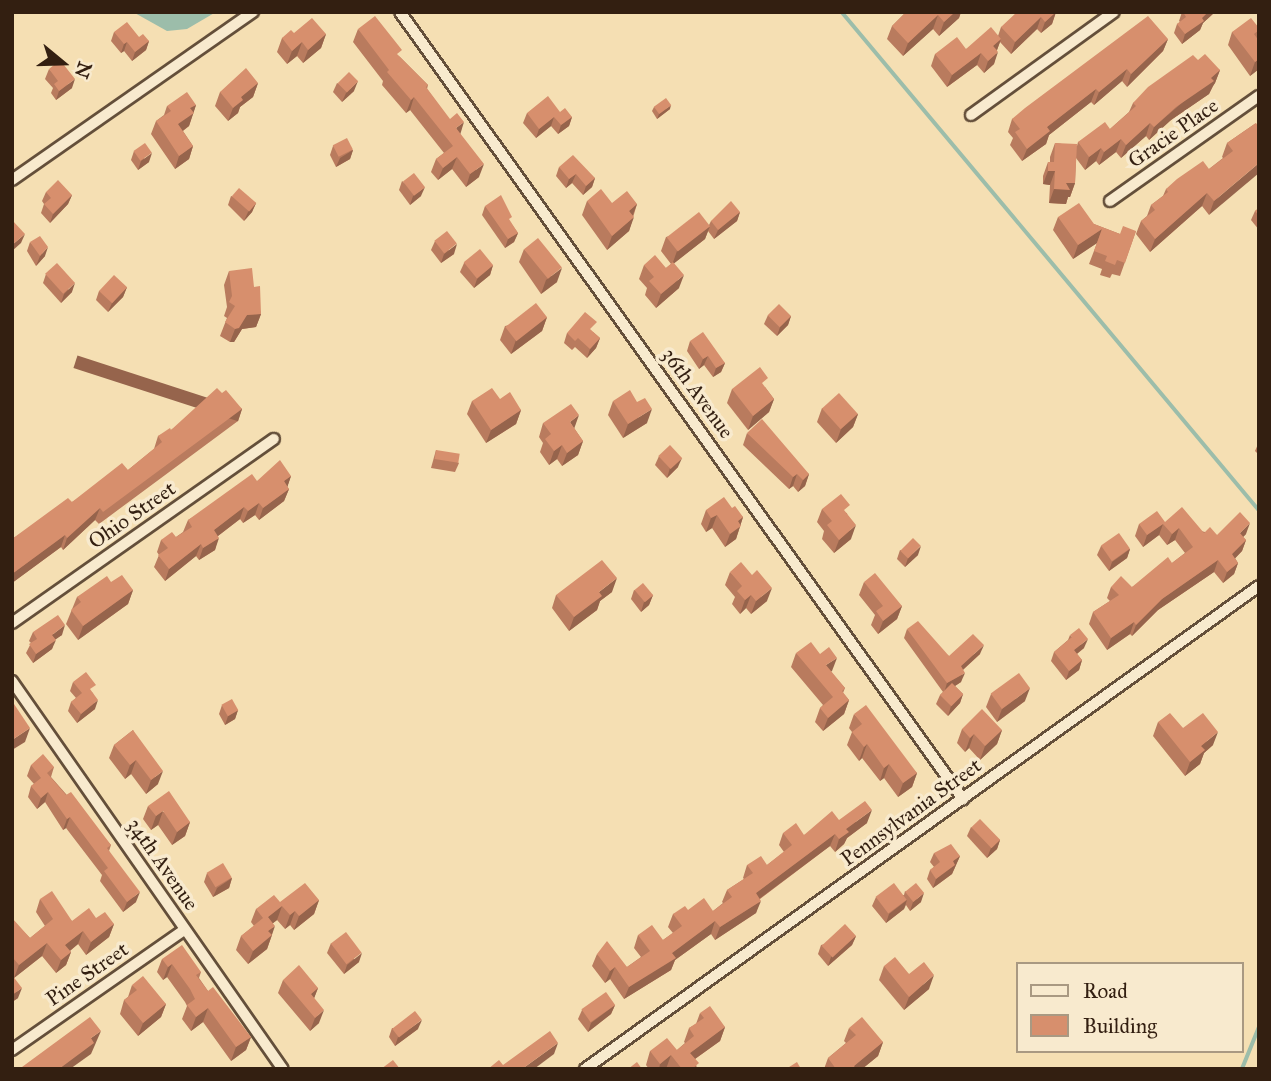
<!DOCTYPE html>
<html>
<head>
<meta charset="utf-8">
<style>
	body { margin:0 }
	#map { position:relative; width:1271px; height:1081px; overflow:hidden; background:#f5dfb3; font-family:"IM FELL Great Primer",serif }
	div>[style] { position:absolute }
	.water>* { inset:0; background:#9cbdaa }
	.stream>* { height:3.5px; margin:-1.75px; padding:0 1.75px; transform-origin:1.75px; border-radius:1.75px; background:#9cbdaa }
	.roads { filter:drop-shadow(2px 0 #644f3a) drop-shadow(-2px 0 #644f3a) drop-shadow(0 2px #644f3a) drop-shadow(0 -2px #644f3a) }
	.minor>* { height:10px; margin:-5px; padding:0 5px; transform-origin:5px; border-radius:5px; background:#f8eace }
	.wall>* { inset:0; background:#b97b5e }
	.shaded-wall>* { inset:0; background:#96644c; transform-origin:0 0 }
	.building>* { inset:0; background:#d78f6d; transform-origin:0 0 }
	span { translate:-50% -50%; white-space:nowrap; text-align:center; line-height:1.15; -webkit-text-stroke:7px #f8eace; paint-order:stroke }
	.street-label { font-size:21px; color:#331f11 }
	.frame { position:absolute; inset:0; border:14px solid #331f11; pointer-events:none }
	.legend { position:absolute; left:1016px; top:962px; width:228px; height:91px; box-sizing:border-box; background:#f8eace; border:2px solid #a99982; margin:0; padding:9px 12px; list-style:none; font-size:21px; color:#331f11 }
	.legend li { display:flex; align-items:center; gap:14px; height:35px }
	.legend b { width:35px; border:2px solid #a99982 }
	.north { position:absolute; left:28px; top:28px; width:70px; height:70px; -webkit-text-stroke:5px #f8eace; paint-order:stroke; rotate:109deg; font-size:19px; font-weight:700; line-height:28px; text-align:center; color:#331f11 }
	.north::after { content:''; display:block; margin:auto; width:24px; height:32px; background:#331f11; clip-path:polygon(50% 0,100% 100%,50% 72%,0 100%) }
</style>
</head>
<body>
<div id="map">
	<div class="water">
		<i style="clip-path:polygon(133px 12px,216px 12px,187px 29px,167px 31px)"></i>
	</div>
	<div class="stream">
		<i style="left:842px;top:12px;width:650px;rotate:50.06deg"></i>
		<i style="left:1242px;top:1069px;width:45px;rotate:-68deg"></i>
	</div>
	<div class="roads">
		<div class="minor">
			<i style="left:400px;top:12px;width:968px;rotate:54.42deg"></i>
			<i style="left:971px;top:115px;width:176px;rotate:-35.8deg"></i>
			<i style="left:12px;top:180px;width:294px;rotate:-34.9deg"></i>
			<i style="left:1110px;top:201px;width:182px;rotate:-35.2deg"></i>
			<i style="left:12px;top:623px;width:320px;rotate:-35.1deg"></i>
			<i style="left:12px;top:681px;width:473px;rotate:55.1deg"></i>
			<i style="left:12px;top:1050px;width:210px;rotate:-34.9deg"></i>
			<i style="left:585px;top:1069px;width:829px;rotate:-35.63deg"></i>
		</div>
	</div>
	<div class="wall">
		<i style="clip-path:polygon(906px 12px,961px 12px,959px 18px,939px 36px,933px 29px,903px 56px,887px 39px,892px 26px)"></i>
		<i style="clip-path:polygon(1056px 12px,1052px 24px,1041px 33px,1037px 29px,1011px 54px,1000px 42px,997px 50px,994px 64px,984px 73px,977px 65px,947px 87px,931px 66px,935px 54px,966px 49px,998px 36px,1001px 27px)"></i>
		<i style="clip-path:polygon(1182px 12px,1215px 12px,1203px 23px,1200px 30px,1182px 44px,1174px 33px,1177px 24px,1180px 22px,1179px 21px)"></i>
		<i style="clip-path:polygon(1259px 28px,1259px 33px,1257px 38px,1259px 69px,1250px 76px,1228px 45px,1232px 32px)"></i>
		<i style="clip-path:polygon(358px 29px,400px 57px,428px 85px,427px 89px,460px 134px,479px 177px,466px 187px,452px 169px,438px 180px,431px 172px,436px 159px,444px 153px,410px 110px,406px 113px,382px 85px,383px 81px,353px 42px)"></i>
		<i style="clip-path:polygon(114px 32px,139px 37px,149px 41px,146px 50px,132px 61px,124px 51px,121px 53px,111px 41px)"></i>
		<i style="clip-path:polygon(294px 33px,326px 34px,321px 48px,303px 63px,297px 56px,287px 64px,277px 52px,282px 38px)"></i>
		<i style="clip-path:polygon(1168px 39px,1163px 51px,1127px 87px,1122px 81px,1094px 105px,1091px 102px,1049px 135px,1046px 144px,1022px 161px,1010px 145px,1013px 138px,1008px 132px,1012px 119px)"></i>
		<i style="clip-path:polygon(1198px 60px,1220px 70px,1215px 83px,1213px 86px,1209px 94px,1171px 120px,1149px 140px,1146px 136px,1121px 158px,1116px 152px,1099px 165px,1096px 161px,1085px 170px,1076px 158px,1075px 183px,1070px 197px,1068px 197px,1066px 204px,1049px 203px,1050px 185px,1043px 184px,1043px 176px,1048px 162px,1050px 162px,1050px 157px,1055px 143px,1077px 146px,1078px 142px,1110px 129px,1129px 112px,1133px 103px)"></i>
		<i style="clip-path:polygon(49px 69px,72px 88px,56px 100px,51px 93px,53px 88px,45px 79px)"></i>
		<i style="clip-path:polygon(258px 83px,253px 97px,240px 107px,238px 113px,228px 121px,215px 106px,220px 92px)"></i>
		<i style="clip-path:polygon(337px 83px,354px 91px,342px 102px,333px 92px)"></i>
		<i style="clip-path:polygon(196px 105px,189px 126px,183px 131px,193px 146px,189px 159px,175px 169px,151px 134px,156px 121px,164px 115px,167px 106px)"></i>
		<i style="clip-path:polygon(654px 107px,670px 109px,657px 119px,652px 111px)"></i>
		<i style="clip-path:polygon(560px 112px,572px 117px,569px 126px,558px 134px,551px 126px,536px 138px,523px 123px,527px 113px)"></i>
		<i style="clip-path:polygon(1256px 123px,1209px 215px,1202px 206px,1150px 252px,1136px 234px,1141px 221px,1147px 216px,1151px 205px,1163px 196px,1166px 189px,1209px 169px,1223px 158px,1222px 157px,1227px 143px)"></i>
		<i style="clip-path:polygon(333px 146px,353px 150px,350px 159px,336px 167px,330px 155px)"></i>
		<i style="clip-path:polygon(134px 151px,149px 162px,138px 170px,131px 160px)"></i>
		<i style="clip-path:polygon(559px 167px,595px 178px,592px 187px,583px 195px,572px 183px,566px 188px,556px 176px)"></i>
		<i style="clip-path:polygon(402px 181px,421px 196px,410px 205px,399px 190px)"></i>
		<i style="clip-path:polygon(46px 192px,72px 195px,68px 204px,50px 223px,41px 213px,44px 204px,42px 201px)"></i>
		<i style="clip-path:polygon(231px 196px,256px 203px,252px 212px,244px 221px,228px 205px)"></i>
		<i style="clip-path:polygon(587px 201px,612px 203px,637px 204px,629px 231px,607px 250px,582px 215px)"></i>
		<i style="clip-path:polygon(485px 206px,510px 222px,518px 233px,514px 242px,505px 248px,482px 215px)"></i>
		<i style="clip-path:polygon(1259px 208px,1259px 230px,1251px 220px,1255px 211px)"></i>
		<i style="clip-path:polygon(740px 212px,737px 221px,714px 239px,708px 231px,705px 239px,674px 263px,679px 288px,656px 308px,645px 295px,647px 288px,639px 279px,644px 265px,666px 268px,671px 264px,661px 251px,666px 237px,709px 225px,711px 221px)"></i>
		<i style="clip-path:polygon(1058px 217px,1094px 224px,1120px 234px,1136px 231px,1120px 276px,1112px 274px,1110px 278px,1100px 275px,1102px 269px,1089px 264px,1097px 243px,1073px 259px,1053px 230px)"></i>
		<i style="clip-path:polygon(435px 241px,454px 254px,441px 263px,431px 250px)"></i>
		<i style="clip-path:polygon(30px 242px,45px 256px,36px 266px,27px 251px)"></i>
		<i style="clip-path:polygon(524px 249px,557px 282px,541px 294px,519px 262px)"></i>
		<i style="clip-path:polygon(464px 263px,493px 265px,490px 275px,474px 288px,460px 272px)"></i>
		<i style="clip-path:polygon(229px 271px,254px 287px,261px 314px,256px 327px,242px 329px,234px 342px,230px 342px,220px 336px,227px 318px,224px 316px,227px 307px,224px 285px)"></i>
		<i style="clip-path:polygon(46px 274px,72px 292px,61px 303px,43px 283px)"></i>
		<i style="clip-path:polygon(127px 287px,123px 297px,108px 312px,96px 300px,99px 291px)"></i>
		<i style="clip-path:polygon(768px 315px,791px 316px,788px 325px,777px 336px,764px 324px)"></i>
		<i style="clip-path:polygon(547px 317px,542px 331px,511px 354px,500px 340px,505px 326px)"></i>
		<i style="clip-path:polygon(593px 332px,600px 338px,596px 348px,587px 358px,575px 347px,572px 350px,564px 343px,567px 333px)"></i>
		<i style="clip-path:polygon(690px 341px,725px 363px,721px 372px,713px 377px,704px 365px,699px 369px,687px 351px)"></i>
		<i style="clip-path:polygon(765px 387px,774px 399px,769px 412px,748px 430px,727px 403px,732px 389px)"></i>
		<i style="clip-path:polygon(222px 393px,242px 409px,238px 421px,99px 524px,95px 520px,63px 550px,61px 547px,12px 583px,12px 539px,72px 502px,128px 470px,154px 449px,158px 436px,171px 430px)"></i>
		<i style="clip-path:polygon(500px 399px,521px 410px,516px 424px,486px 443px,467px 414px,472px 401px)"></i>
		<i style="clip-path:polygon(613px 401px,647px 423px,623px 438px,608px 415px)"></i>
		<i style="clip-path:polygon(822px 408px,858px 414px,853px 427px,836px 443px,817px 422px)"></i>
		<i style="clip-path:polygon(543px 423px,574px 428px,583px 441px,578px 455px,562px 466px,557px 459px,549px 465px,540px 452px,543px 443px,539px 437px)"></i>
		<i style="clip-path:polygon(747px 433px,809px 474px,805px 486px,798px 492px,793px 486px,789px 489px,743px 445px)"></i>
		<i style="clip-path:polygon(1259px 442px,1259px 455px,1255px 451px)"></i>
		<i style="clip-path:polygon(436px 450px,459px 463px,455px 472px,431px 468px)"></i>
		<i style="clip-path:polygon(659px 456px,678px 467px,667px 478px,655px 465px)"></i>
		<i style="clip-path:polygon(291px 476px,287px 487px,289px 489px,284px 501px,259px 520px,255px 515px,243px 523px,240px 519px,218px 536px,215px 550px,199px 560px,196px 556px,165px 581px,154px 567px,159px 555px,157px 552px,161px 540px,176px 537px,183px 532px,188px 520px,257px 481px)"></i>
		<i style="clip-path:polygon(732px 508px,743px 517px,736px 539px,725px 547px,712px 528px,706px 532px,701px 524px,706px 510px)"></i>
		<i style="clip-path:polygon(822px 509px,847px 513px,851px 539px,834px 553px,822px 539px,824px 531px,817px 522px)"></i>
		<i style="clip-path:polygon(1165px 522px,1217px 535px,1246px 534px,1243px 537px,1246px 540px,1242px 551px,1235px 558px,1238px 563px,1234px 574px,1223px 583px,1214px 572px,1158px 610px,1132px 636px,1130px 634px,1107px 650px,1089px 624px,1093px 612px,1110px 601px,1107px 598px,1111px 587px,1132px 587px,1172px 563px,1185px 553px,1175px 540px,1167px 545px,1159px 535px,1143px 547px,1135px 536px,1139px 524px)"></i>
		<i style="clip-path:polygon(1101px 546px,1130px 549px,1127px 558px,1109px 571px,1097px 555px)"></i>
		<i style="clip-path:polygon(900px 550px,918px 555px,905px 567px,897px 559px)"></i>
		<i style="clip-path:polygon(730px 572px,767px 601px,751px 614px,746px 608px,740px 614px,732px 604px,735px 597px,725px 585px)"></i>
		<i style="clip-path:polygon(111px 582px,133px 590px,128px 604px,78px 640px,66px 624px,77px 597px)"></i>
		<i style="clip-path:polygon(864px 582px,902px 606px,897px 619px,878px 634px,871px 625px,875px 615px,859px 595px)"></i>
		<i style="clip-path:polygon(634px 590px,653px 595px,649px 605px,641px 612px,631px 599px)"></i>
		<i style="clip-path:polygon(612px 592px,600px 601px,597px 610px,569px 631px,552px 608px,556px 595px)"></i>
		<i style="clip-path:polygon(907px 629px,949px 656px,980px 654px,963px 670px,961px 682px,955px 686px,963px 694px,960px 703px,948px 716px,936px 704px,940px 695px,943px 692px,904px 638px)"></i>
		<i style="clip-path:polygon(33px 632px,62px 635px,55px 639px,52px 649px,33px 663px,26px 653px,31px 643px,29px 641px)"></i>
		<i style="clip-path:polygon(1070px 635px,1084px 648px,1077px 654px,1082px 660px,1079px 670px,1066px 680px,1051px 661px,1054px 652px,1068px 640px)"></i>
		<i style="clip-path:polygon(796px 653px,831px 672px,845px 688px,843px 693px,849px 700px,844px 714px,823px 731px,815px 722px,820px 708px,823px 705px,791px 667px)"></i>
		<i style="clip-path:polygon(73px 682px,93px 693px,95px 709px,77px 723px,68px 711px,71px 702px,76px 698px,70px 691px)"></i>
		<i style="clip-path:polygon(991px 694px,1025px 701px,997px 722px,986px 707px)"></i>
		<i style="clip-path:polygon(222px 705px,238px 710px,235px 719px,225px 725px,219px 714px)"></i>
		<i style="clip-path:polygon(854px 714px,917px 773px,912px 787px,898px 797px,884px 778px,880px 781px,862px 758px,859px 761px,847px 745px,852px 732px,849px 728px)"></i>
		<i style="clip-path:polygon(1158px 722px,1183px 728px,1213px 745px,1204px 753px,1200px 764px,1185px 776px,1153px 736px)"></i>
		<i style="clip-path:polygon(962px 729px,1002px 730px,997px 744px,980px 760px,969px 748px,965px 752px,957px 743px)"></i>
		<i style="clip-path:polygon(133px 730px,158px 784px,146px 794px,131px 774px,125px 779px,109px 758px,114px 745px)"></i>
		<i style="clip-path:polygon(31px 765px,54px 767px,51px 777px,111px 845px,109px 851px,136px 902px,123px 912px,100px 881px,102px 875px,66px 828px,63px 830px,45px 802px,37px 809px,28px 797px,31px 786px,34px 784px,27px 776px)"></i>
		<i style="clip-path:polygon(148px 806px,190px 822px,185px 836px,172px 845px,158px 825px,151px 830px,143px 819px)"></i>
		<i style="clip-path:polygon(839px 820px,867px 823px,847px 838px,844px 844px,835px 852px,830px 846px,760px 899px,756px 913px,715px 940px,711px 934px,675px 960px,671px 970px,624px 999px,610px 979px,605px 983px,592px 966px,597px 954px,627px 967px,641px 957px,634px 948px,638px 935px,663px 940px,673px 933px,668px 927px,673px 914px,688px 910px,713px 911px,723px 903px,722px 902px,727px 890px,744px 879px,743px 878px,747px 865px,767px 865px,784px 852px,779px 845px,783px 833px,804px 835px)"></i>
		<i style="clip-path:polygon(971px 827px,1000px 840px,997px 849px,987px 858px,967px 836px)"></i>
		<i style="clip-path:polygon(934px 853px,960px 856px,952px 874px,933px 888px,927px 879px,930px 870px,934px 867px,930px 862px)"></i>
		<i style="clip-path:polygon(207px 873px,232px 878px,229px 888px,213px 897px,204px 882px)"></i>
		<i style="clip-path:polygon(905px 891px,921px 902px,910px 911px,906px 905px,904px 909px,886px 923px,872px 906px,876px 897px,904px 895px)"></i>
		<i style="clip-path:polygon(40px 899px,72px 921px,96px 918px,114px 924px,109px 937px,86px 955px,78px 944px,70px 951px,71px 952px,66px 965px,56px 973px,42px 956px,14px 978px,18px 998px,12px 1002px,12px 920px,30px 938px,45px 926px,36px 912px)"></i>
		<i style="clip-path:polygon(319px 900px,314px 914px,294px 930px,290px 925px,285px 929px,277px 920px,273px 923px,272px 935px,267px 949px,248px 964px,236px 950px,241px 936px,254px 926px,251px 922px,256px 909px,280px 902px)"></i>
		<i style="clip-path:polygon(856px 936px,852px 945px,828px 966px,818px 954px,821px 945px)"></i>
		<i style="clip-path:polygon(331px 943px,359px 962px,344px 974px,327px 953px)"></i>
		<i style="clip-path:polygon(162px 959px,201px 972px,199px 978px,208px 991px,251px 1037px,246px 1050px,231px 1061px,203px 1022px,191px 1031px,182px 1019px,187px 1006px,185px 1002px,167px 977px,163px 980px,157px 972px)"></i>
		<i style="clip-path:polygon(884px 966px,909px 974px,929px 989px,904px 1010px,879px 980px)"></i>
		<i style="clip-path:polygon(283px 980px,318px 988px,314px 998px,319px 1023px,310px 1031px,278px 993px)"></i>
		<i style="clip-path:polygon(132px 985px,166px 1004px,161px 1017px,138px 1036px,120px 1014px,124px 1000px,128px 997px)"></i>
		<i style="clip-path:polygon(615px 1005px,611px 1014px,588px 1032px,578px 1019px,582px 1010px)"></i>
		<i style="clip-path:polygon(700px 1013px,725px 1027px,720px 1041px,695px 1059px,697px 1069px,649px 1069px,646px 1065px,650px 1051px,677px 1050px,685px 1043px,684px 1042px,689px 1028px,696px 1024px)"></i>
		<i style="clip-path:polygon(392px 1028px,418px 1029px,395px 1046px,389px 1037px)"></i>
		<i style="clip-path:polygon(849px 1028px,883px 1042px,878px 1056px,862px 1069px,824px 1069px,828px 1058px,846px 1043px,844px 1041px)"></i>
	</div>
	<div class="shaded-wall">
		<i style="clip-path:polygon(955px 12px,961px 12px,959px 18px,939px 36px,944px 22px)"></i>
		<i style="clip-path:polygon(1056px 12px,1052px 24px,1041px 33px,1045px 22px)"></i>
		<i style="clip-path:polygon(1208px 12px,1215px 12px,1203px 23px,1200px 30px,1182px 44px,1185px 34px)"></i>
		<i style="clip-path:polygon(938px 15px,933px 29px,903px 56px,908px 43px)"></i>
		<i style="clip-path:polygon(1041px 17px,1037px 29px,1011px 54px,1015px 42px)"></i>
		<i style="clip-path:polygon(326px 34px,321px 48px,303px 63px,308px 50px)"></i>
		<i style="clip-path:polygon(1001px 39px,997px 50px,993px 46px)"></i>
		<i style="clip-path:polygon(1168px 39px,1163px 51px,1127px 87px,1131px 74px)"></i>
		<i style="clip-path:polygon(149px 41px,146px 50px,132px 61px,135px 52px)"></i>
		<i style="clip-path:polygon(127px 42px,124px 51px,121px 53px,124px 44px)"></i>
		<i style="clip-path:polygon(302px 42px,297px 56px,287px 64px,292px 51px)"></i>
		<i style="clip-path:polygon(998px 52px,994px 64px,984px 73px,988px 61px)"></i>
		<i style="clip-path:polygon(981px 53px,977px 65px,947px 87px,952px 75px)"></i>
		<i style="clip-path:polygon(1259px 59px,1259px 69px,1250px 76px,1255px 62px)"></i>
		<i style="clip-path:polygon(1127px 69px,1122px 81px,1094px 105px,1099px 92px)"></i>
		<i style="clip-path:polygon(1220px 70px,1215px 83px,1213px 86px,1209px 94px,1171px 120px,1149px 140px,1154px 127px)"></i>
		<i style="clip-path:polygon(75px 79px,72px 88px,56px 100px,59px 91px)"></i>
		<i style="clip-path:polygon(358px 81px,354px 91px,342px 102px,346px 93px)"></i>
		<i style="clip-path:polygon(258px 83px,253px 97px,240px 107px,238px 113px,228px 121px,233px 108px,241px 97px)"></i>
		<i style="clip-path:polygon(1096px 89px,1091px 102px,1049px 135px,1046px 144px,1022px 161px,1027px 149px,1047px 127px)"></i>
		<i style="clip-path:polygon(414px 97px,410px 110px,406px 113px,411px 100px)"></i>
		<i style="clip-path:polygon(196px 105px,189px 126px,174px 137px,178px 124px,190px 108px)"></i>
		<i style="clip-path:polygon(671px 105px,670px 109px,657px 119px,659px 114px)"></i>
		<i style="clip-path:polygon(554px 117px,551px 126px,536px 138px,539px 129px)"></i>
		<i style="clip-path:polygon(572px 117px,569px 126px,558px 134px,561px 125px)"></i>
		<i style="clip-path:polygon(464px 122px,460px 135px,456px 128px)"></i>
		<i style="clip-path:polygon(1150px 123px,1146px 136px,1121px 158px,1126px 145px)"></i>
		<i style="clip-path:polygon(1121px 139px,1116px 152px,1099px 165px,1104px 152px)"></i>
		<i style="clip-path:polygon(193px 146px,189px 159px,175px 169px,179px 156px)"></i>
		<i style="clip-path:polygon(1101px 148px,1096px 161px,1085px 170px,1089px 157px)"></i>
		<i style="clip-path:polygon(353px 150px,350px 159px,336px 167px,340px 158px)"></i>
		<i style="clip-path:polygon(152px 153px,149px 162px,138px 170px,141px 161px)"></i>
		<i style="clip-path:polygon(457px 157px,452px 169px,438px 180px,443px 168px)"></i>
		<i style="clip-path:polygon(1259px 163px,1259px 173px,1209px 215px,1214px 201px)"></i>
		<i style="clip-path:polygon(484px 164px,479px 177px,466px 187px,470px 174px)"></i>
		<i style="clip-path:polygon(1048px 171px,1055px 171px,1050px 185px,1043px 184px)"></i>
		<i style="clip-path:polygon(576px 174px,572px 183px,566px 188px,569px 179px)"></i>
		<i style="clip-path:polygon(595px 178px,592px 187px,583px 195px,586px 186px)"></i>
		<i style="clip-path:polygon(1066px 183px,1075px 183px,1070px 197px,1068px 197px,1066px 204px,1049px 203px,1054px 189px)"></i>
		<i style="clip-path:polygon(425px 187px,421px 196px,410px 205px,413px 196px)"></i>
		<i style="clip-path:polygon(1207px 193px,1202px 206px,1150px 252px,1155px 239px)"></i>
		<i style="clip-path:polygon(72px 195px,68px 204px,50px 223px,53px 214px)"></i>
		<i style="clip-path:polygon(256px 203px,252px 212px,244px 221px,248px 212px)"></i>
		<i style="clip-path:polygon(637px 204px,632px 217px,629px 211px)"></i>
		<i style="clip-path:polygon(740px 212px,737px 221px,714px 239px,718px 230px)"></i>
		<i style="clip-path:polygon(634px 217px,629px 231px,607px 250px,612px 236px)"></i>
		<i style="clip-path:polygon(710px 226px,705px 239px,672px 265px,677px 251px)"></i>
		<i style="clip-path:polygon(1102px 229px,1097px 243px,1073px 259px,1078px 245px)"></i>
		<i style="clip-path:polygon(518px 233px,514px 242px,505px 248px,508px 239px)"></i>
		<i style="clip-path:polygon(25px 234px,21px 243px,12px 251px,12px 245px)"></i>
		<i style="clip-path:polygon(457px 244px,454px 254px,441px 263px,444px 254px)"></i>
		<i style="clip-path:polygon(48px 247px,45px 256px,36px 266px,40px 256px)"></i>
		<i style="clip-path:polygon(493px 265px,490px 275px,474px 288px,477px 279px)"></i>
		<i style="clip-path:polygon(562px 268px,557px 282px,541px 294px,546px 280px)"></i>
		<i style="clip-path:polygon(684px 275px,679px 288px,656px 308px,661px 294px)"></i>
		<i style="clip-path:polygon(75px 283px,72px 292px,61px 303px,64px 294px)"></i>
		<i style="clip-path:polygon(127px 287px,123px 297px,108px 312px,112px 303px)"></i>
		<i style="clip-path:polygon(261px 314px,256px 327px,242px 329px,234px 342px,230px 342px,235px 329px,247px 315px)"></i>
		<i style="clip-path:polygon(791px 316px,788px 325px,777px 336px,780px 327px)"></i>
		<i style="clip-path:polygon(547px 317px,542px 331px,511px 354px,516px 340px)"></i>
		<i style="clip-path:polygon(600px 338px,596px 348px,587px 358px,590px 349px)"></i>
		<i style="clip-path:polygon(708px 356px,704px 365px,699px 369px,703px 359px)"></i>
		<i style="clip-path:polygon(725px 363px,721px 372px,713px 377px,716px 368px)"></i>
		<i style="clip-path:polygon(774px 399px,769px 412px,748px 430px,753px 416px)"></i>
		<i style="left:242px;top:409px;width:13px;height:173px;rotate:108deg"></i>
		<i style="clip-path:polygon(652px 409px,647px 423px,623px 438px,628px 424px)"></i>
		<i style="clip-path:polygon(521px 410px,516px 424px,486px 443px,491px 430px)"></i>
		<i style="clip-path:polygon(858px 414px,853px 427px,836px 443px,841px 429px)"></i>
		<i style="clip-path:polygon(579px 415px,574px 429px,570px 422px)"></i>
		<i style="clip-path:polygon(583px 441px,578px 455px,562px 466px,567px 453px)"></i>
		<i style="clip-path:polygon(562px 445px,557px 459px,549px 465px,554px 451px)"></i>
		<i style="clip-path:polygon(682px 458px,678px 467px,667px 478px,670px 468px)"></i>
		<i style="clip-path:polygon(797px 474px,793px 486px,789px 489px,793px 477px)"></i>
		<i style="clip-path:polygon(809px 474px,805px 486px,798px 492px,803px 480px)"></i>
		<i style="clip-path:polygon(291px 476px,287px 488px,284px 481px)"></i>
		<i style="clip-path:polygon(289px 489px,284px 501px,259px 520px,263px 508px)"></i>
		<i style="clip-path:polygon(259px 503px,255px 515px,243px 523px,248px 511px)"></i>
		<i style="clip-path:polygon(244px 507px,240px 519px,210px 542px,214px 530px)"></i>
		<i style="clip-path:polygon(100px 508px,95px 520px,63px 550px,67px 538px)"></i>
		<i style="clip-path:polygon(717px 515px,712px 528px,706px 532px,711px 518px)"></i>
		<i style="clip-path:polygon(743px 517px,736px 539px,725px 547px,730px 534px,738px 521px)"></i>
		<i style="clip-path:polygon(1250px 523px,1246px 534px,1236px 544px,1240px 533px)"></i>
		<i style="clip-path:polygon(1163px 524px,1159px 535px,1143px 547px,1147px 535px)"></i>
		<i style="clip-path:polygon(856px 525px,851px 539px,834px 553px,839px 540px)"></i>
		<i style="clip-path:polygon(1179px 528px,1175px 540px,1167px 545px,1172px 534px)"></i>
		<i style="clip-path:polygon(65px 535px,61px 547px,12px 583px,12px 574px)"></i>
		<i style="clip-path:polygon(219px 538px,215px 550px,199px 560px,203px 548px)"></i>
		<i style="clip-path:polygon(1246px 540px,1242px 551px,1228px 566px,1232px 554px)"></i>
		<i style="clip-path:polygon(201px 544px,196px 556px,165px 581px,169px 569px)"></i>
		<i style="clip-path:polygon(921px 546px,918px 555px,905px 567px,908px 558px)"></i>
		<i style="clip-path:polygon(1130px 549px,1127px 558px,1109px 571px,1112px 562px)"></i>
		<i style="clip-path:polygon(1218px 560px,1214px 572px,1158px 610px,1132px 636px,1136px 625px,1162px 599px)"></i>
		<i style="clip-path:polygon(1238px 563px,1234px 574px,1223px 583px,1227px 572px)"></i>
		<i style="clip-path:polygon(617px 578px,612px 592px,600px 601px,597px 610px,569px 631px,574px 617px,599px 592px)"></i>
		<i style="clip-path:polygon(772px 588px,767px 601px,751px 614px,756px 601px)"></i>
		<i style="clip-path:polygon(133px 590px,128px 604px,78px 640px,83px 626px)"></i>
		<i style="clip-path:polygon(653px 595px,649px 605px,641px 612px,644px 602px)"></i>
		<i style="clip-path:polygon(751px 595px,746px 608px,740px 614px,745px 600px)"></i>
		<i style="clip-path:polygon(902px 606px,897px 619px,878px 634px,883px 621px)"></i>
		<i style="clip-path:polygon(1134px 622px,1130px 634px,1107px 650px,1111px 638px)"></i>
		<i style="clip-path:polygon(65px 625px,62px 635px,49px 644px,52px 635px)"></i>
		<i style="clip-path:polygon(1088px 639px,1084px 648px,1070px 659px,1074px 650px)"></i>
		<i style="clip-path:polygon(56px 640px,52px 649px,33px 663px,36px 654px)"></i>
		<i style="clip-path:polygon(984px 645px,980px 654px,957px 675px,961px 666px)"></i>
		<i style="clip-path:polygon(837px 658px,832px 671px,821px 679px,826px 665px)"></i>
		<i style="clip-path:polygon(1082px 660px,1079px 670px,1066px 680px,1069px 671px)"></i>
		<i style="clip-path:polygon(965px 673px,961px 682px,944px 693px,947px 683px)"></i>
		<i style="clip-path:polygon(1030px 688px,1025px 701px,997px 722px,1002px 709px)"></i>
		<i style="clip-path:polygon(963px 694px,960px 703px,948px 716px,951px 706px)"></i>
		<i style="clip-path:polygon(98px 700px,95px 709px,77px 723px,81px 714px)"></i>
		<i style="clip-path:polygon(849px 700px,844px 714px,823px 731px,828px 718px)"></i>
		<i style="clip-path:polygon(238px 710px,235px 719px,225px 725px,228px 716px)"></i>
		<i style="clip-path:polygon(30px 728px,25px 742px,12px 750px,12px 740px)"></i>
		<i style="clip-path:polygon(1002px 730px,997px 744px,980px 760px,985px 746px)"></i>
		<i style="clip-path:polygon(1218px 732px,1213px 745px,1204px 753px,1200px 764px,1185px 776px,1190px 762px,1201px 746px)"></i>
		<i style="clip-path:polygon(974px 734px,969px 748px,965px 752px,970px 738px)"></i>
		<i style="clip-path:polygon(867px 744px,862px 758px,859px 761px,864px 747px)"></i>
		<i style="clip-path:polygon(136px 760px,131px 774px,125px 779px,130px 765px)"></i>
		<i style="clip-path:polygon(889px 764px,884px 778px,880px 781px,884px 768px)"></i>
		<i style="clip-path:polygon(163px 771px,158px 784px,146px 794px,151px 780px)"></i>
		<i style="clip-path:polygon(917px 773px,912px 787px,898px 797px,903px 783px)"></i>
		<i style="clip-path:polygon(48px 792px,45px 802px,37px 809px,41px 798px)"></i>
		<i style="clip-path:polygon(872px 810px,867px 823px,847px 838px,844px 844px,835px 852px,839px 839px,846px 829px)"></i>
		<i style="clip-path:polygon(163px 811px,158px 825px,151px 830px,156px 816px)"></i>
		<i style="clip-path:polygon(70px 817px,66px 828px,63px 830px,67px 819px)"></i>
		<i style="clip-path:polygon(190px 822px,185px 836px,172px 845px,177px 832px)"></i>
		<i style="clip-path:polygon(835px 834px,830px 846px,751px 905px,756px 893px)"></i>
		<i style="clip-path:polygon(1000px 840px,997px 849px,987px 858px,991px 848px)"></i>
		<i style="clip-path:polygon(960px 856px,952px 874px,933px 888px,936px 879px,953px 861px)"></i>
		<i style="clip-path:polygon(232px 878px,229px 888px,213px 897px,217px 888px)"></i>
		<i style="clip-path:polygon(140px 892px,136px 902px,123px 912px,127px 902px)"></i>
		<i style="clip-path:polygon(924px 893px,921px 902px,910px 911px,913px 902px)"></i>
		<i style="clip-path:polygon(319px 900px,314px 914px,294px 930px,299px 916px)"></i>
		<i style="clip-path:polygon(907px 900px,904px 909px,886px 923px,889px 914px)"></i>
		<i style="clip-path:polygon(761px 901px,756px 913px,715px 940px,720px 927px)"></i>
		<i style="clip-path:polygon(282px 906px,277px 920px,263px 931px,268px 917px)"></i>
		<i style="clip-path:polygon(295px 911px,290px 925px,285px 929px,290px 915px)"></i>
		<i style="clip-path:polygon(715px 921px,711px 934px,675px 960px,671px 970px,624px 999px,629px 987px,672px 953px)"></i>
		<i style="clip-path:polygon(114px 924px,109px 937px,86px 955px,91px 942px)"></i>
		<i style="clip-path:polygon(275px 926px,267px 949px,248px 964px,253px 951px,268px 931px)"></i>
		<i style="clip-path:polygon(83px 931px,78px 944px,61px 958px,65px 945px)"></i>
		<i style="clip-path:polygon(856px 936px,852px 945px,828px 966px,831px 957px)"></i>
		<i style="clip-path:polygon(47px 943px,42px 956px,14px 978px,19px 965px)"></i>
		<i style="clip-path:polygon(71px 952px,66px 965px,56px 973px,61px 960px)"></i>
		<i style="clip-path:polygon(362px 953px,359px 962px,344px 974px,347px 965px)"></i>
		<i style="clip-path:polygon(172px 964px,167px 977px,163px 980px,168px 967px)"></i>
		<i style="clip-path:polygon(615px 967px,610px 979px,605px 983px,610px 971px)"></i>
		<i style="clip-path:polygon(934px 975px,929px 989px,904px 1010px,909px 997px)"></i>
		<i style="clip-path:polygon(22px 988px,18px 998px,12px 1002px,12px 995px)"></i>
		<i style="clip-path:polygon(318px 988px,313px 1001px,311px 994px)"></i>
		<i style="clip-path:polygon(166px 1004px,161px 1017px,138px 1036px,143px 1023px)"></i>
		<i style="clip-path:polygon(615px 1005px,611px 1014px,588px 1032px,591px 1023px)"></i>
		<i style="clip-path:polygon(208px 1008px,203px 1022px,191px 1031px,196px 1017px)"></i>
		<i style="clip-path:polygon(324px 1010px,319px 1023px,310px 1031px,315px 1018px)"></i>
		<i style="clip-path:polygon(422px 1020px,418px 1029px,395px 1046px,398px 1037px)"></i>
		<i style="clip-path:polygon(725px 1027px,720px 1041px,685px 1066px,690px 1053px)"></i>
		<i style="clip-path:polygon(101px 1031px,91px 1054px,70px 1069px,59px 1069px,91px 1038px)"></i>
		<i style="clip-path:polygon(251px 1037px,246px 1050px,231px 1061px,236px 1047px)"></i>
		<i style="clip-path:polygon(883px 1042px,878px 1056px,862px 1069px,853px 1069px,854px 1066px)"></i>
		<i style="clip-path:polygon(558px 1043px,554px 1054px,534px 1069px,522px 1069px)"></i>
		<i style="clip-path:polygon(671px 1055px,666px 1069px,659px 1069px,660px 1064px)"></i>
	</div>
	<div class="building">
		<i style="clip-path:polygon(906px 12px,955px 12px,944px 22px,938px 15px,908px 43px,892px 26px)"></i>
		<i style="clip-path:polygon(1017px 12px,1056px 12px,1045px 22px,1041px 17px,1015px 42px,1001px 27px)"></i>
		<i style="clip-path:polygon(1183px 12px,1208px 12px,1202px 18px,1204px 21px,1185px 34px,1177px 24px,1186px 17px)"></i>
		<i style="clip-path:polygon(375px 16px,402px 50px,397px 54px,428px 85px,426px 87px,450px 119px,457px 113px,464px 122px,456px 128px,484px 164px,470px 174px,457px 157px,443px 168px,436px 159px,453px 146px,414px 97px,411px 100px,387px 72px,389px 70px,358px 29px)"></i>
		<i style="clip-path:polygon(1148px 16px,1168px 39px,1131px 74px,1127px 69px,1099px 92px,1096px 89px,1047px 127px,1050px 131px,1027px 149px,1015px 132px,1020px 129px,1012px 119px,1025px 108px)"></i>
		<i style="clip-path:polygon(312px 18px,326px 34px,308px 50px,302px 42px,292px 51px,282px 38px,291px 30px,294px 33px)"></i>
		<i style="clip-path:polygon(1251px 18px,1259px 28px,1259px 30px,1254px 34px,1259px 41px,1259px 59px,1255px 62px,1232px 32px)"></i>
		<i style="clip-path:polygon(127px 22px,139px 37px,143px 34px,149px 41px,135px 52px,127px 42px,124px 44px,114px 32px)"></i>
		<i style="clip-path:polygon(991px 27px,1001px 39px,993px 46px,998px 52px,988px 61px,981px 53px,952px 75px,935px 54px,957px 37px,966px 49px)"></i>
		<i style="clip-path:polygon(1205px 54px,1220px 70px,1211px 78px,1214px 81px,1176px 107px,1154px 127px,1150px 123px,1126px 145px,1121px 139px,1104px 152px,1101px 148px,1089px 157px,1078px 142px,1105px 122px,1110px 129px,1136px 106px,1133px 103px,1148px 87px,1193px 55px,1198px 60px)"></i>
		<i style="clip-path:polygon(60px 60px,75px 79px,59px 91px,54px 84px,58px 81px,49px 69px)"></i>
		<i style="clip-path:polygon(246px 68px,258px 83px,241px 97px,243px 100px,233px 108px,220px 92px)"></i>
		<i style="left:349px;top:72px;width:13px;height:16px;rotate:45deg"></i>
		<i style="clip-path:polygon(187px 92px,196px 105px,190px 108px,194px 113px,178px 124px,193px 146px,179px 156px,156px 121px,171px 111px,167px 106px)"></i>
		<i style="clip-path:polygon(548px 96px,560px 112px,565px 108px,572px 117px,561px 125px,554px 117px,539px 129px,527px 113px)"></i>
		<i style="left:666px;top:98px;width:9px;height:15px;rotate:54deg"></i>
		<i style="clip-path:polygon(1256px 123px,1259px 127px,1259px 163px,1214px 201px,1207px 193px,1155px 239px,1141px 221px,1155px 210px,1151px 205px,1168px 192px,1166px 189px,1177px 179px,1203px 161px,1209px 169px,1233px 151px,1227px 143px)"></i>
		<i style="left:347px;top:138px;width:13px;height:16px;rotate:63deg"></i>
		<i style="left:145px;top:143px;width:12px;height:14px;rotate:55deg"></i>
		<i style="clip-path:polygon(1055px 143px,1077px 144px,1075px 183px,1066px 183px,1070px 190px,1054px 189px,1055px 171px,1048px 171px,1048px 162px,1054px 162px)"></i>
		<i style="clip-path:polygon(573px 155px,595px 178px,586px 186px,576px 174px,569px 179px,559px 167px)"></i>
		<i style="left:414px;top:173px;width:18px;height:14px;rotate:52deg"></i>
		<i style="clip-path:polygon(58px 180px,72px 195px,53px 214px,44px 204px,51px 198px,46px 192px)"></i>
		<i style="left:239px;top:188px;width:23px;height:11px;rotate:41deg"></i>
		<i style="clip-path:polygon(601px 189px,612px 203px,627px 191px,637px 204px,629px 211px,634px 217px,612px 236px,587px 201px)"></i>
		<i style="clip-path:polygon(501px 195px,512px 217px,509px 219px,518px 233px,508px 239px,485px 206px)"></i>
		<i style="clip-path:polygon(731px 201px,740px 212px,718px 230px,711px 221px)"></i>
		<i style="clip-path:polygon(1079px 203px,1094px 224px,1120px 234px,1123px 226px,1136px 231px,1125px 263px,1117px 260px,1115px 265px,1105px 261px,1107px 256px,1094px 251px,1102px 229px,1078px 245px,1058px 217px)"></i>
		<i style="clip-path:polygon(1259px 208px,1259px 216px,1255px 211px)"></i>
		<i style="left:699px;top:212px;width:18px;height:41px;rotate:52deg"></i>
		<i style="clip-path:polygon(12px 220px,25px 234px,12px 245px)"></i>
		<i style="left:447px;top:231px;width:16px;height:16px;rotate:52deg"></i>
		<i style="clip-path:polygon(40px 236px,48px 247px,40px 256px,30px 242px)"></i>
		<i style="left:538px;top:238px;width:38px;height:18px;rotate:51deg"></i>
		<i style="left:480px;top:249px;width:21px;height:21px;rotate:51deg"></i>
		<i style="clip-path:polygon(655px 255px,666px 268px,673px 262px,684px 275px,661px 294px,649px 281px,654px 277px,644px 265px)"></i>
		<i style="left:57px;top:263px;width:27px;height:16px;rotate:48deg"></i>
		<i style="clip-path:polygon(252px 268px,254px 287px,260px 286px,261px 314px,247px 315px,239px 328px,235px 329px,225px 322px,235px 306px,229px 302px,232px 296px,229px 271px)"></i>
		<i style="left:114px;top:275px;width:18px;height:22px;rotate:43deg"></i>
		<i style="left:536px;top:303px;width:18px;height:39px;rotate:52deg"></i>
		<i style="left:779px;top:304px;width:17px;height:16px;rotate:45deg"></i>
		<i style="clip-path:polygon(585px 312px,597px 322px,590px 329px,600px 338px,590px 349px,578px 338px,575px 341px,567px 333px)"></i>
		<i style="clip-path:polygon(703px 332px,725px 363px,716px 368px,708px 356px,703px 359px,690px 341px)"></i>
		<i style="clip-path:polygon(760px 367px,768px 378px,762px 383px,774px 399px,753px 416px,732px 389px)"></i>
		<i style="clip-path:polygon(217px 388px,222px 393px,226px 390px,242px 409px,103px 512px,100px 508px,67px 538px,65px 535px,12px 574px,12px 539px,68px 498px,72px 502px,122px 463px,128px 470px,162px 442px,158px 436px,170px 428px,171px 430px)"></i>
		<i style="clip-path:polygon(492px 388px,500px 399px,510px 392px,521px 410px,491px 430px,472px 401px)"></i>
		<i style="clip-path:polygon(630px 390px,637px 402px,645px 398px,652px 409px,628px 424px,613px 401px)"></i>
		<i style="left:839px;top:393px;width:28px;height:23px;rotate:48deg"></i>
		<i style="clip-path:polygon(571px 404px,579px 415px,570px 422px,583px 441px,567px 453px,562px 445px,554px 451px,545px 439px,551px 434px,543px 423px)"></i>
		<i style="clip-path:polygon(762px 419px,809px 474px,803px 480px,797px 474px,793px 477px,747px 433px)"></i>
		<i style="left:670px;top:445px;width:18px;height:16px;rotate:47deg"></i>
		<i style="left:436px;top:450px;width:24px;height:9px;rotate:9deg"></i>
		<i style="clip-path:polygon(280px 460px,291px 476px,284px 481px,289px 489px,263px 508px,259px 503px,248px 511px,244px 507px,214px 530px,219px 538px,203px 548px,201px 544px,169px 569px,158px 555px,168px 548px,161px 540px,172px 532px,176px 537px,192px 527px,188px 520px,252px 474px,257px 481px)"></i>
		<i style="clip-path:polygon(841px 494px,850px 505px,844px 510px,856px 525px,839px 540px,827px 525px,832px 521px,822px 509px)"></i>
		<i style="clip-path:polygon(724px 497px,732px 508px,735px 506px,743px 517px,738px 521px,741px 526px,730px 534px,717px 515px,711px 518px,706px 510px)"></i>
		<i style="clip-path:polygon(1182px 507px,1204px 533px,1210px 527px,1217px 535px,1240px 512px,1250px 523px,1240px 533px,1246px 540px,1232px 554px,1238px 563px,1227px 572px,1218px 560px,1162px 599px,1136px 625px,1134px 622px,1111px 638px,1093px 612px,1119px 595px,1111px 587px,1121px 576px,1132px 587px,1168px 557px,1172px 563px,1193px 547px,1179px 528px,1172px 534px,1163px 524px,1147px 535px,1139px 524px,1157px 511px,1165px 522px)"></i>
		<i style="left:1119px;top:533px;width:19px;height:22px;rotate:55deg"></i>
		<i style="left:913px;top:538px;width:11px;height:18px;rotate:45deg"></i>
		<i style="clip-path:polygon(602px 560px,617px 578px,599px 592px,602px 596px,574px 617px,556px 595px)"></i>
		<i style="clip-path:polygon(741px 562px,752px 575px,757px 570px,772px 588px,756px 601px,751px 595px,745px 600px,737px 591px,742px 586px,730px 572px)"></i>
		<i style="clip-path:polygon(875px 573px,902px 606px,883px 621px,876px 611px,883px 606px,864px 582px)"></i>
		<i style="clip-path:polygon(122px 575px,133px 590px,83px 626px,71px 610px,81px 602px,77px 597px,107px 576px,111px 582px)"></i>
		<i style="left:643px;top:583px;width:16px;height:11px;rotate:50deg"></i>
		<i style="clip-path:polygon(58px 615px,65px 625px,52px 635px,56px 640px,36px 654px,29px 644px,37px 639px,33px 632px)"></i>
		<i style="clip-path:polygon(918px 621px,949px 656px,973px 634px,984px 645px,961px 666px,965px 673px,947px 683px,907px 629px)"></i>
		<i style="clip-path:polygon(1079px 628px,1088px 639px,1074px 650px,1082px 660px,1069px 671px,1054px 652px,1072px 637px,1070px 635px)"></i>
		<i style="clip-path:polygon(811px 642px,820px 654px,829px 647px,837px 658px,826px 665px,845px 688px,842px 691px,849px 700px,828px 718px,820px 708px,833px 697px,796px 653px)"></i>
		<i style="clip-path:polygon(86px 672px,96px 685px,90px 689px,98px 700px,81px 714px,71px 702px,82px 693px,73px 682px)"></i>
		<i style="left:1019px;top:673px;width:19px;height:35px;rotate:54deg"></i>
		<i style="left:952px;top:683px;width:16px;height:17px;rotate:45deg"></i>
		<i style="left:232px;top:699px;width:13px;height:12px;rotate:61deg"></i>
		<i style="clip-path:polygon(12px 701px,30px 728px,12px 740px)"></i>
		<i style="clip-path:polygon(866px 705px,917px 773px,903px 783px,889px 764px,884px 768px,867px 744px,864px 747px,852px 732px,862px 724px,854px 714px)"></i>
		<i style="clip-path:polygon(982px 709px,1002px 730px,985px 746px,974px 734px,970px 738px,962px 729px)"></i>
		<i style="clip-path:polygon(1170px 713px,1183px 728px,1203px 713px,1218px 732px,1201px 746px,1205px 750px,1190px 762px,1158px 722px)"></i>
		<i style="clip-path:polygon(133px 730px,163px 771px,151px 780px,136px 760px,130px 765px,114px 745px)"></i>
		<i style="clip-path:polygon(43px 754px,54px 767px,47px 773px,66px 795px,71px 792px,111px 845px,107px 848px,140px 892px,127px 902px,104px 871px,108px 868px,70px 817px,67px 819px,48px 792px,41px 798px,31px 786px,41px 778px,31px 765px)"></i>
		<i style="clip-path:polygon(169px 791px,190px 822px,177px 832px,163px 811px,156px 816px,148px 806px)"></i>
		<i style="clip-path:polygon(865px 801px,872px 810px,846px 829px,849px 832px,839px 839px,835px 834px,756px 893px,761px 901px,720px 927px,715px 921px,672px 953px,676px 958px,629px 987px,615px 967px,610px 971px,597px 954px,607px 941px,627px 967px,650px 951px,638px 935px,652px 925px,663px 940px,682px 926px,673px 914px,685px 906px,688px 910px,704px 898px,713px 911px,732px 897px,727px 890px,753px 873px,747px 865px,761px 856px,767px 865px,792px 845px,783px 833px,796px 823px,804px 835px,832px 811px,839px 820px)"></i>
		<i style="left:980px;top:819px;width:29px;height:12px;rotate:46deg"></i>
		<i style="clip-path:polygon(951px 844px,960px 856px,953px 861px,955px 865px,936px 879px,930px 870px,940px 862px,934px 853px)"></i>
		<i style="left:223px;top:863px;width:17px;height:19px;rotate:59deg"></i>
		<i style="clip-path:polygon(305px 883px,319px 900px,299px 916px,295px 911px,290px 915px,282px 906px,268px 917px,275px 926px,268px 931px,272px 935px,253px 951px,241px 936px,263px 918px,256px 909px,274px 895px,280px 902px)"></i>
		<i style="left:894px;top:883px;width:21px;height:23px;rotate:53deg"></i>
		<i style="left:916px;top:883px;width:13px;height:14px;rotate:51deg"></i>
		<i style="clip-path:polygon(52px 891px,72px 921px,89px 908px,96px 918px,105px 912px,114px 924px,91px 942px,83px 931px,65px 945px,71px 952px,61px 960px,47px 943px,19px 965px,12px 957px,12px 920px,13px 919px,30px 938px,53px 919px,40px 899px)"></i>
		<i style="left:845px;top:924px;width:16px;height:32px;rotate:47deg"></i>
		<i style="left:346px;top:932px;width:26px;height:19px;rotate:53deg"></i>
		<i style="clip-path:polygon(182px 945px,201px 972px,196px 975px,208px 991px,213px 987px,251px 1037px,236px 1047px,208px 1008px,196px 1017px,187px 1005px,195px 999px,190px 989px,172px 964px,168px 967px,162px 959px)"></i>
		<i style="clip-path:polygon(895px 957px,909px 974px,924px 962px,934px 975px,909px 997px,884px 966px)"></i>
		<i style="clip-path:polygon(299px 965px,318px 988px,311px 994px,324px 1010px,315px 1018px,283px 980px)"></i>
		<i style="clip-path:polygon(12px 975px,22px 988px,12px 995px)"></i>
		<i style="clip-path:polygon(143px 976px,166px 1004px,143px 1023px,124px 1000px,137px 990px,132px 985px)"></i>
		<i style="left:606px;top:992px;width:16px;height:30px;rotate:55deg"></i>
		<i style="clip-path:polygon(710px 1006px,725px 1027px,690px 1053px,699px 1063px,692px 1069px,682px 1069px,671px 1055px,660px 1064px,650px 1051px,667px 1038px,677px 1050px,694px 1036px,689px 1028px,704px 1018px,700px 1013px)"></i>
		<i style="left:415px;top:1011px;width:11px;height:29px;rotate:52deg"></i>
		<i style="clip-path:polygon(90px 1017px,101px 1031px,91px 1038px,94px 1043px,59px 1069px,23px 1069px,22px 1067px)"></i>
		<i style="clip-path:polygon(862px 1017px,883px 1042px,854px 1066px,856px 1069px,836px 1069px,828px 1058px,856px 1035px,849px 1028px)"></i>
		<i style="clip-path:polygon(550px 1031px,558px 1043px,522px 1069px,488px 1069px,499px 1060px,503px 1065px)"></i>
		<i style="clip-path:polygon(393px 1060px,400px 1069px,381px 1069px)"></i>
		<i style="clip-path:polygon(637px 1062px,642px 1069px,628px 1069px)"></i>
		<i style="clip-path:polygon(797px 1062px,801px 1069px,786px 1069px)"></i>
	</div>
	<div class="street-label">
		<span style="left:1173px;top:133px;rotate:-35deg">Gracie Place</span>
		<span style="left:698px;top:393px;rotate:54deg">36th Avenue</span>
		<span style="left:132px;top:515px;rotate:-35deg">Ohio Street</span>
		<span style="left:911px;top:812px;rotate:-36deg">Pennsylvania Street</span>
		<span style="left:163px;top:864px;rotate:55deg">34th Avenue</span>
		<span style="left:87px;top:974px;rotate:-35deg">Pine Street</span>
	</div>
	<div class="frame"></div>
	<ul class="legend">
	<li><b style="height:9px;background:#f8eace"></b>Road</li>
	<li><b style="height:19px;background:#d78f6d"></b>Building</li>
	</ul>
	<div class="north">N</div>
</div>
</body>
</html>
